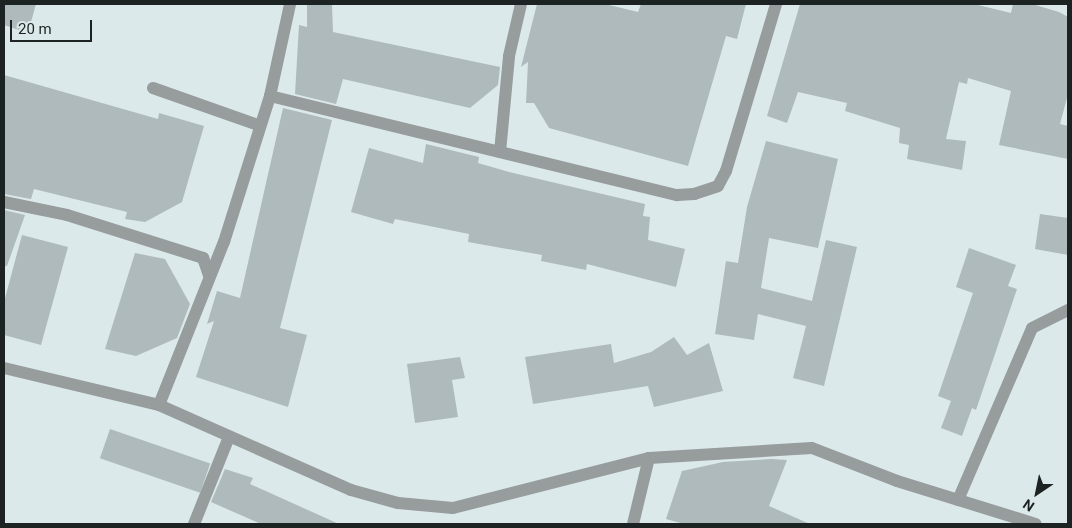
<!DOCTYPE html>
<html>
<head>
<meta charset="utf-8">
<style>
	body { margin:0 }
	#map { position:relative; width:1072px; height:528px; overflow:hidden; background:#dce9ea; font-family:Roboto,sans-serif }
	div>[style] { position:absolute }
	.building>* { inset:0; background:#aebabc; transform-origin:0 0 }
	.minor>* { height:12px; margin:-6px; padding:0 6px; transform-origin:6px; border-radius:6px; background:#979c9d }
	span { translate:-50% -50%; white-space:nowrap; text-align:center; line-height:1.15; -webkit-text-stroke:5px #dce9ea; paint-order:stroke }
	.frame { position:absolute; inset:0; border:5px solid #1d2222; pointer-events:none }
	.north { position:absolute; left:1012px; top:468px; width:50px; height:50px; -webkit-text-stroke:4px #dce9ea; paint-order:stroke; rotate:214deg; font-size:14px; font-weight:700; line-height:20px; text-align:center; color:#1d2222 }
	.north::after { content:''; display:block; margin:auto; width:18px; height:22px; background:#1d2222; clip-path:polygon(50% 0,100% 100%,50% 72%,0 100%) }
	.scale { position:absolute; left:10px; top:20px; width:82px; height:22px; box-sizing:border-box; border:2px solid #1d2222; border-top:0; padding-left:6px; font-size:15px; line-height:18px; white-space:nowrap; color:#1d2222; -webkit-text-stroke:4px #dce9ea; paint-order:stroke }
</style>
</head>
<body>
<div id="map">
	<div class="building">
		<i style="clip-path:polygon(4px 4px,36px 4px,28px 33px,4px 25px)"></i>
		<i style="clip-path:polygon(307px 4px,332px 4px,333px 32px,500px 67px,498px 85px,470px 108px,343px 79px,336px 104px,295px 94px,299px 25px,307px 27px)"></i>
		<i style="clip-path:polygon(537px 4px,605px 4px,638px 12px,641px 4px,746px 4px,737px 39px,726px 36px,688px 166px,549px 128px,534px 103px,526px 103px,528px 62px,521px 67px)"></i>
		<i style="clip-path:polygon(800px 4px,974px 4px,1011px 13px,1013px 4px,1032px 4px,1059px 12px,1068px 17px,1068px 94px,1060px 124px,1068px 126px,1068px 159px,999px 145px,1011px 91px,968px 78px,967px 84px,959px 82px,946px 139px,966px 141px,962px 170px,907px 159px,909px 145px,899px 143px,900px 128px,845px 111px,847px 103px,798px 92px,787px 123px,767px 116px)"></i>
		<i style="clip-path:polygon(4px 75px,158px 119px,159px 113px,204px 126px,182px 202px,145px 222px,125px 219px,127px 212px,34px 189px,31px 199px,4px 194px)"></i>
		<i style="clip-path:polygon(283px 108px,332px 120px,280px 328px,307px 335px,288px 407px,196px 377px,214px 321px,207px 324px,217px 291px,240px 298px)"></i>
		<i style="clip-path:polygon(766px 141px,838px 159px,818px 248px,769px 238px,761px 288px,812px 301px,826px 240px,857px 247px,824px 386px,793px 378px,806px 326px,758px 314px,754px 340px,715px 334px,726px 261px,738px 263px,747px 207px)"></i>
		<i style="clip-path:polygon(426px 144px,479px 157px,478px 163px,509px 172px,645px 204px,643px 216px,650px 217px,648px 240px,685px 249px,676px 287px,587px 264px,586px 270px,541px 261px,542px 255px,468px 242px,469px 234px,395px 219px,393px 224px,351px 212px,369px 148px,423px 163px)"></i>
		<i style="clip-path:polygon(4px 210px,25px 215px,7px 266px,4px 266px)"></i>
		<i style="clip-path:polygon(1040px 214px,1068px 218px,1068px 255px,1035px 249px)"></i>
		<i style="clip-path:polygon(22px 235px,68px 247px,41px 345px,4px 335px,4px 302px)"></i>
		<i style="clip-path:polygon(969px 248px,1016px 265px,1008px 286px,1017px 289px,976px 410px,972px 408px,962px 436px,941px 428px,951px 401px,938px 396px,973px 293px,956px 287px)"></i>
		<i style="clip-path:polygon(135px 253px,165px 259px,190px 304px,177px 338px,136px 356px,105px 349px)"></i>
		<i style="clip-path:polygon(674px 337px,687px 355px,709px 343px,723px 391px,654px 407px,648px 386px,533px 404px,525px 357px,611px 344px,614px 363px,651px 352px)"></i>
		<i style="clip-path:polygon(460px 357px,465px 378px,452px 380px,458px 417px,415px 423px,407px 364px)"></i>
		<i style="left:110px;top:429px;width:106px;height:31px;rotate:19deg"></i>
		<i style="clip-path:polygon(772px 459px,787px 460px,769px 506px,810px 524px,684px 524px,666px 519px,682px 471px,723px 462px)"></i>
		<i style="clip-path:polygon(225px 469px,253px 478px,250px 484px,339px 524px,261px 524px,211px 502px)"></i>
	</div>
	<div class="minor">
		<i style="left:153px;top:88px;width:111px;rotate:19.4deg"></i>
		<i style="left:270px;top:96px;width:419px;rotate:13.7deg"></i>
		<i style="left:677px;top:195px;width:17px;rotate:-3deg"></i>
		<i style="left:694px;top:194px;width:25px;rotate:-18deg"></i>
		<i style="left:718px;top:186px;width:17px;rotate:-62deg"></i>
		<i style="left:726px;top:171px;width:174px;rotate:-73.3deg"></i>
		<i style="left:500px;top:152px;width:96px;rotate:-84.6deg"></i>
		<i style="left:509px;top:56px;width:53px;rotate:-77deg"></i>
		<i style="left:4px;top:202px;width:64px;rotate:11.7deg"></i>
		<i style="left:67px;top:215px;width:143px;rotate:17.5deg"></i>
		<i style="left:203px;top:258px;width:18px;rotate:71deg"></i>
		<i style="left:4px;top:368px;width:159px;rotate:13.4deg"></i>
		<i style="left:159px;top:405px;width:210px;rotate:23.9deg"></i>
		<i style="left:351px;top:490px;width:49px;rotate:15.5deg"></i>
		<i style="left:398px;top:503px;width:55px;rotate:5.2deg"></i>
		<i style="left:453px;top:508px;width:202px;rotate:-14.3deg"></i>
		<i style="left:649px;top:458px;width:163px;rotate:-3.5deg"></i>
		<i style="left:812px;top:448px;width:91px;rotate:21.2deg"></i>
		<i style="left:897px;top:481px;width:145px;rotate:17.2deg"></i>
		<i style="left:159px;top:405px;width:175px;rotate:-68.3deg"></i>
		<i style="left:224px;top:242px;width:153px;rotate:-72.5deg"></i>
		<i style="left:270px;top:96px;width:94px;rotate:-77.7deg"></i>
		<i style="left:958px;top:500px;width:187px;rotate:-66.7deg"></i>
		<i style="left:1032px;top:328px;width:40px;rotate:-26.6deg"></i>
		<i style="left:194px;top:524px;width:94px;rotate:-68.1deg"></i>
		<i style="left:633px;top:524px;width:68px;rotate:-76.4deg"></i>
	</div>
	<div class="frame"></div>
	<div class="north">N</div>
	<div class="scale">20 m</div>
</div>
</body>
</html>
